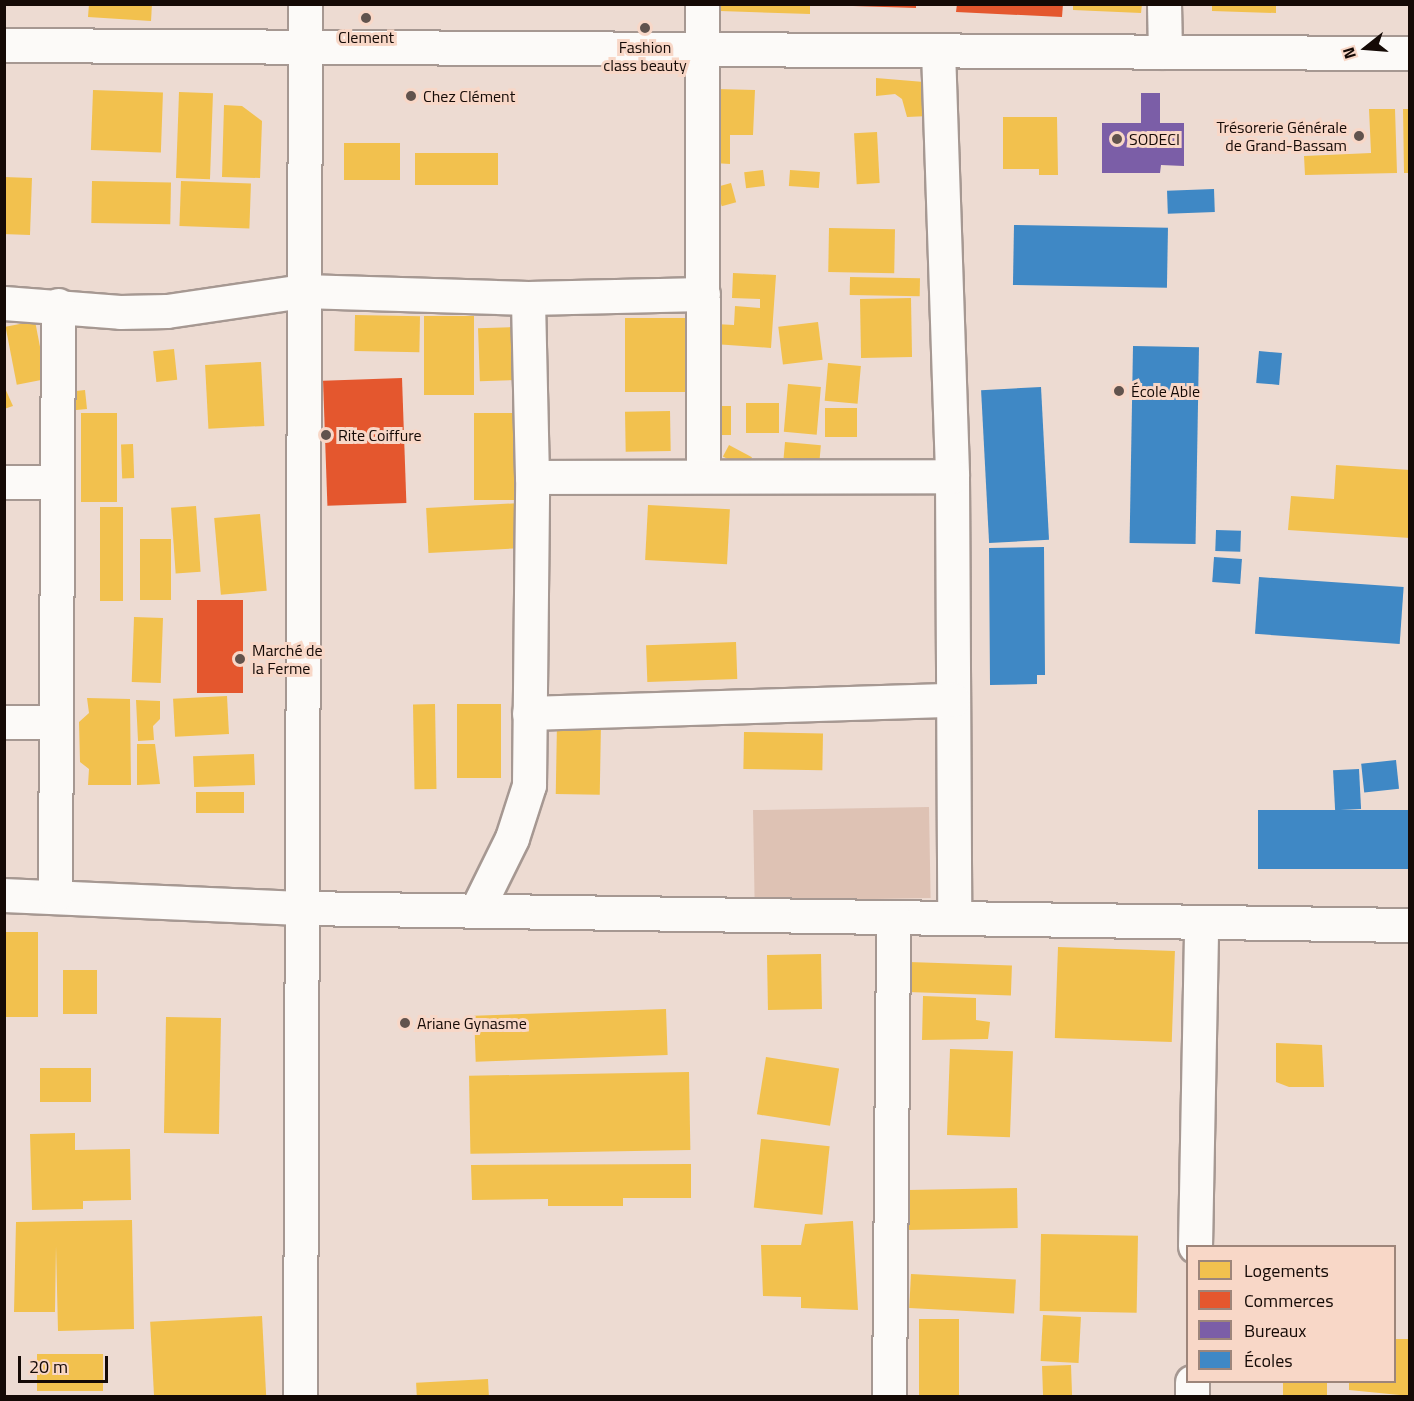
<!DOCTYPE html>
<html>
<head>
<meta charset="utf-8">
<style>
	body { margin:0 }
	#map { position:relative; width:1414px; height:1401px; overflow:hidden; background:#eddbd2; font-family:"Titillium Web",sans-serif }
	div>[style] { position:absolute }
	.green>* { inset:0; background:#dec2b4; transform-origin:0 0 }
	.homes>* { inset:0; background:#f2c14e; transform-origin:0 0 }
	.shops>* { inset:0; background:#e4572e; transform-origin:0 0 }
	.offices>* { inset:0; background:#7b5ea7 }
	.schools>* { inset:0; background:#3f88c5; transform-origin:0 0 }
	.roads { filter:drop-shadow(2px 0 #a69892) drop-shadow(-2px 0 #a69892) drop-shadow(0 2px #a69892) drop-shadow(0 -2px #a69892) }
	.minor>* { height:33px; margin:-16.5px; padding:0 16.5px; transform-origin:16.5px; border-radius:16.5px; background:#fcfaf8 }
	.dots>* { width:16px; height:16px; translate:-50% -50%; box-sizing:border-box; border:3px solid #f8d7c7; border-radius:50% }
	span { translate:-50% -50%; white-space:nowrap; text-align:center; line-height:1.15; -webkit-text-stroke:6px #f8d7c7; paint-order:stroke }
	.poi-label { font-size:16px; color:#150a06 }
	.left { translate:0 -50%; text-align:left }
	.right { translate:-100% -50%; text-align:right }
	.frame { position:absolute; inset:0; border:6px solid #150a06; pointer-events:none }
	.legend { position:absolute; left:1186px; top:1245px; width:210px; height:138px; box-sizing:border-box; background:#f8d7c7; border:2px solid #9d857a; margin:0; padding:8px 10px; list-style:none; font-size:18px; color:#150a06 }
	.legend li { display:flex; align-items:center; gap:12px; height:30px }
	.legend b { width:30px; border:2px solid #9d857a }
	.north { position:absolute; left:1336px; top:18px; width:60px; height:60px; -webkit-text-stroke:4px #f8d7c7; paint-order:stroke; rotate:253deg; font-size:16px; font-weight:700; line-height:24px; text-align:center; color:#150a06 }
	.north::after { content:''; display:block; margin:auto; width:21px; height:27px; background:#150a06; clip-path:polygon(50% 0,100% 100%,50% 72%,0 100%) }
	.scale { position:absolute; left:18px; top:1356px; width:90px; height:27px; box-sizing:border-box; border:3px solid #150a06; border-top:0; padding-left:8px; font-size:18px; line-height:21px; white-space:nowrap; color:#150a06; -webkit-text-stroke:4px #f8d7c7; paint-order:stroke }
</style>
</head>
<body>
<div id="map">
	<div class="green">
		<i style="left:929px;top:807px;width:91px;height:176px;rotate:89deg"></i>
	</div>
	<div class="homes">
		<i style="clip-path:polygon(89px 4px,152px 4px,151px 21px,88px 17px)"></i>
		<i style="clip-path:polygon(720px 4px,810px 4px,810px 14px,720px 11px)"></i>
		<i style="clip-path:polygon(1073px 4px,1142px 4px,1141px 13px,1073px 10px)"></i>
		<i style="clip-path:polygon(1212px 4px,1276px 4px,1276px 13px,1212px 11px)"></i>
		<i style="clip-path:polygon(876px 78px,924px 82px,929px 116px,907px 117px,902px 99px,895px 94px,876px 96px)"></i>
		<i style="clip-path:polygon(716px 89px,755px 90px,753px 135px,730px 135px,730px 164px,714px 163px)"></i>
		<i style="left:93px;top:90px;width:70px;height:60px;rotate:2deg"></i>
		<i style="left:179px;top:92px;width:34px;height:86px;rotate:2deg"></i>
		<i style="clip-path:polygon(224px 105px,242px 106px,262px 121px,260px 178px,222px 177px)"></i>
		<i style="clip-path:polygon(1369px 109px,1395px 109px,1397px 173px,1305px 175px,1304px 156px,1371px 153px)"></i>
		<i style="clip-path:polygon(1403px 109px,1410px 109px,1410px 173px,1404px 173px)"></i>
		<i style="clip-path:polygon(1003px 117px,1057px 117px,1058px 175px,1039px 175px,1039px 169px,1003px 169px)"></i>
		<i style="left:877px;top:132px;width:51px;height:23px;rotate:87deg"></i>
		<i style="left:344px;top:143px;width:56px;height:37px"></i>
		<i style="left:415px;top:153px;width:83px;height:32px"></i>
		<i style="left:763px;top:170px;width:16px;height:19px;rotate:83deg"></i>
		<i style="left:790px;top:170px;width:30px;height:16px;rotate:4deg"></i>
		<i style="left:4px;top:177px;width:28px;height:57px;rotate:2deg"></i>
		<i style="left:92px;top:181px;width:79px;height:42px;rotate:1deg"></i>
		<i style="left:181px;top:181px;width:70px;height:45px;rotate:2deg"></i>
		<i style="left:731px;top:183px;width:20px;height:15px;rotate:75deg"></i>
		<i style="left:829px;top:228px;width:66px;height:44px;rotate:1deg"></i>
		<i style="clip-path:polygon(733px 273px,776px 275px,771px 348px,714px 344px,715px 324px,734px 325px,735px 306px,760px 308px,760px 299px,732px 298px)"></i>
		<i style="left:850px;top:277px;width:70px;height:18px;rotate:1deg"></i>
		<i style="left:911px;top:298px;width:59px;height:51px;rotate:89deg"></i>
		<i style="left:355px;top:315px;width:65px;height:36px;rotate:1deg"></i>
		<i style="left:474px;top:316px;width:79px;height:50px;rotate:90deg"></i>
		<i style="left:625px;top:318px;width:64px;height:74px"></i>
		<i style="left:35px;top:321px;width:59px;height:30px;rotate:79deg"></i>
		<i style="left:818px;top:322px;width:38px;height:40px;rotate:83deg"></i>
		<i style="left:514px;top:327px;width:53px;height:36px;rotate:88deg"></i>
		<i style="left:174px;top:349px;width:31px;height:21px;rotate:84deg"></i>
		<i style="left:261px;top:362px;width:64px;height:56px;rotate:87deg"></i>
		<i style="left:828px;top:363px;width:33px;height:38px;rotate:5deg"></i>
		<i style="left:788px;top:384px;width:33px;height:48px;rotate:5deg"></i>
		<i style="clip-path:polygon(4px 386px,13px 406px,4px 409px)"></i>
		<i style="left:85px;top:390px;width:19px;height:16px;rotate:84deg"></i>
		<i style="left:746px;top:403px;width:33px;height:30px"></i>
		<i style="left:717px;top:406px;width:14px;height:29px"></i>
		<i style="left:825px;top:408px;width:32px;height:29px"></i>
		<i style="left:670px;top:411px;width:40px;height:45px;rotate:89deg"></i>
		<i style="left:81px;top:413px;width:36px;height:89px"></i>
		<i style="left:474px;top:413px;width:41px;height:87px"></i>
		<i style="left:785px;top:442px;width:36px;height:16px;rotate:5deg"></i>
		<i style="left:133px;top:444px;width:34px;height:12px;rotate:88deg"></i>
		<i style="left:729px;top:445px;width:26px;height:13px;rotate:28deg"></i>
		<i style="clip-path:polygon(1336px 465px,1410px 470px,1410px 538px,1288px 530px,1291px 496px,1334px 499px)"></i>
		<i style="left:521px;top:503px;width:45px;height:95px;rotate:87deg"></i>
		<i style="left:648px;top:505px;width:82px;height:55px;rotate:3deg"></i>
		<i style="left:196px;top:506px;width:66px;height:25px;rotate:86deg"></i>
		<i style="left:100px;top:507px;width:23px;height:94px"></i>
		<i style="left:260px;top:514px;width:77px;height:46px;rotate:85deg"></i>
		<i style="left:140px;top:539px;width:31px;height:61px"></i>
		<i style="left:134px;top:617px;width:29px;height:65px;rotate:2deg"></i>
		<i style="left:736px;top:642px;width:37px;height:90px;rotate:88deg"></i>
		<i style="left:227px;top:696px;width:38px;height:54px;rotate:87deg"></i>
		<i style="clip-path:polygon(87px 698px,130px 699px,131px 785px,88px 785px,89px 769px,80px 762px,79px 722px,89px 713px)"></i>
		<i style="clip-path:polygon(136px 700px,160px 701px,160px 719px,153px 726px,154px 740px,138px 741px)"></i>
		<i style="left:435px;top:704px;width:85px;height:22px;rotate:89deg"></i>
		<i style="left:457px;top:704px;width:44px;height:74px"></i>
		<i style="left:557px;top:722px;width:44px;height:72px;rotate:1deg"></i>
		<i style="left:744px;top:732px;width:79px;height:37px;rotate:1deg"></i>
		<i style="clip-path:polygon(137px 744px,155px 744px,160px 784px,137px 785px)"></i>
		<i style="left:254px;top:754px;width:31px;height:61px;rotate:88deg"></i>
		<i style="left:196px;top:792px;width:48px;height:21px"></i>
		<i style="left:4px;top:932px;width:34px;height:85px"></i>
		<i style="left:1058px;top:947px;width:117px;height:91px;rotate:2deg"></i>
		<i style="left:821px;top:954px;width:55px;height:54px;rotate:89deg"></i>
		<i style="left:909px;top:962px;width:103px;height:30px;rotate:2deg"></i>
		<i style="left:63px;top:970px;width:34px;height:44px"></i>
		<i style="clip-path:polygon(923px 996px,976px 998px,976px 1020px,990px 1022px,988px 1039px,922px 1040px)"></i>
		<i style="left:666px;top:1009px;width:46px;height:192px;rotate:88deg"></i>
		<i style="left:166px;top:1017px;width:55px;height:116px;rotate:1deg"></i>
		<i style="clip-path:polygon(1276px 1043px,1322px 1045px,1324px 1087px,1289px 1087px,1276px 1082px)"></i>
		<i style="left:950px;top:1049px;width:63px;height:86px;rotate:2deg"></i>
		<i style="left:766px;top:1057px;width:74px;height:58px;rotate:9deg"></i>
		<i style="left:40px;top:1068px;width:51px;height:34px"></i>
		<i style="left:689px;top:1072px;width:78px;height:220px;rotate:89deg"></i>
		<i style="clip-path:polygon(75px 1133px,75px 1150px,130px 1149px,131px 1200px,83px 1201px,83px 1209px,32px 1210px,30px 1134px)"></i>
		<i style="left:761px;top:1139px;width:69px;height:69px;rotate:6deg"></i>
		<i style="clip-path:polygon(691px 1164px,691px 1198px,623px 1198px,623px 1206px,548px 1206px,548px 1199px,472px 1200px,471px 1165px)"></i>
		<i style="left:1017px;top:1188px;width:40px;height:109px;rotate:89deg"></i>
		<i style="clip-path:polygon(132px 1220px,134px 1329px,58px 1331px,56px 1246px,55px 1312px,14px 1312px,16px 1222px)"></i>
		<i style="clip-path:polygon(853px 1221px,858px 1310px,801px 1308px,801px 1297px,763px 1296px,761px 1245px,801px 1245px,805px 1224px)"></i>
		<i style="left:1041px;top:1234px;width:97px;height:77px;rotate:1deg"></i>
		<i style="left:911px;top:1274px;width:105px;height:34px;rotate:3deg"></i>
		<i style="left:1043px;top:1315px;width:38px;height:46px;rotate:3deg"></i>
		<i style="left:262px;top:1316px;width:80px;height:112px;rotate:87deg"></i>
		<i style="left:919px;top:1319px;width:40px;height:77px"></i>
		<i style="clip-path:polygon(1394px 1339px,1410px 1339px,1410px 1396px,1349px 1390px,1349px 1382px,1394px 1382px)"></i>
		<i style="left:37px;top:1354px;width:66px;height:37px"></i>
		<i style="left:1071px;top:1365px;width:31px;height:29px;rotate:88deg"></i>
		<i style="left:488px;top:1379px;width:17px;height:72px;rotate:87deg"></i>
		<i style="left:1283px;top:1382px;width:44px;height:14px"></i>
	</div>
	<div class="shops">
		<i style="clip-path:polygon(853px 4px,916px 4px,916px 8px,853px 6px)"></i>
		<i style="clip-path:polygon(957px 4px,1063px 4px,1062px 17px,956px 12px)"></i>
		<i style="left:402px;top:378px;width:125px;height:79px;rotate:88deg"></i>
		<i style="left:197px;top:600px;width:46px;height:93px"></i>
	</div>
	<div class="offices">
		<i style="clip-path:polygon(1141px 93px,1160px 93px,1160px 123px,1184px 123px,1184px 166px,1161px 165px,1160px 173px,1102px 173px,1102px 123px,1141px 123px)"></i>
	</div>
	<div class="schools">
		<i style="left:1214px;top:189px;width:23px;height:47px;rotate:88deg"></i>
		<i style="left:1014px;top:225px;width:154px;height:60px;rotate:1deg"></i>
		<i style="left:1133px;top:346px;width:66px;height:197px;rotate:1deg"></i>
		<i style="left:1259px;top:351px;width:23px;height:32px;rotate:5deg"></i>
		<i style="left:1041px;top:387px;width:153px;height:60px;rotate:87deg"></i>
		<i style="left:1216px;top:530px;width:25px;height:21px;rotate:2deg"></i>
		<i style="clip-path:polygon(1044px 547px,1045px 675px,1037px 675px,1037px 684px,990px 685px,989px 548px)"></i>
		<i style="left:1214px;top:557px;width:28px;height:25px;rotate:4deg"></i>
		<i style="left:1259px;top:577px;width:145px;height:57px;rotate:4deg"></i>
		<i style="left:1396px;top:760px;width:29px;height:35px;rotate:84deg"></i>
		<i style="left:1359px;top:769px;width:40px;height:26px;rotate:87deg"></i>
		<i style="left:1410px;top:810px;width:59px;height:152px;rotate:90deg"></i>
	</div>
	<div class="roads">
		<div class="minor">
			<i style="left:702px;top:4px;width:472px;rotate:89.9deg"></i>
			<i style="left:1164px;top:4px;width:48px;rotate:88.8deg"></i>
			<i style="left:4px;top:45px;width:1406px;rotate:0.33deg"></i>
			<i style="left:938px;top:50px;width:426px;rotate:88.1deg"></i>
			<i style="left:952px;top:476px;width:442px;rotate:89.7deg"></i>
			<i style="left:4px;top:303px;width:116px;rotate:4.4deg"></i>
			<i style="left:120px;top:312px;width:47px;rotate:-1.2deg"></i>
			<i style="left:167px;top:311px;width:137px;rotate:-8.4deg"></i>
			<i style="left:303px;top:291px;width:225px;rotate:1.8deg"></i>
			<i style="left:528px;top:298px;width:175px;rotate:-1.3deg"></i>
			<i style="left:532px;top:477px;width:420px;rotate:-0.1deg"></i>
			<i style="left:4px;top:482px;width:53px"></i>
			<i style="left:529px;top:713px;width:424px;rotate:-1.8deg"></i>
			<i style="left:4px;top:722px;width:52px"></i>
			<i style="left:4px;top:895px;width:297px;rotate:2.5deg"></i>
			<i style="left:301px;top:908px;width:1109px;rotate:0.88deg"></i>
			<i style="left:55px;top:895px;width:590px;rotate:-89.71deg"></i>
			<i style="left:476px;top:911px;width:81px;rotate:-63.7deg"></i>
			<i style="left:512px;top:838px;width:56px;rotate:-72.2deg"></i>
			<i style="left:529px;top:785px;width:308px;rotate:-89.4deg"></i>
			<i style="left:532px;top:477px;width:179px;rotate:-91.3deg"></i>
			<i style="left:1195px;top:1246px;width:324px;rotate:-88.9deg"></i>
			<i style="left:300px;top:1396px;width:1392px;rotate:-89.79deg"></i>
			<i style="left:889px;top:1396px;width:479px;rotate:-89.5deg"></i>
			<i style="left:1192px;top:1396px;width:14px;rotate:-90deg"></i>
		</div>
	</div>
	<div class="dots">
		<i style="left:366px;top:18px;background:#61534d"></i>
		<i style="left:645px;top:28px;background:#61534d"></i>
		<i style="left:411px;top:96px;background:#61534d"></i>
		<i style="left:1359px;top:136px;background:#61534d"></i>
		<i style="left:1117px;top:139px;background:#61534d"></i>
		<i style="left:1119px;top:391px;background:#61534d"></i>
		<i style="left:326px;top:435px;background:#61534d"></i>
		<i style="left:240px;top:659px;background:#61534d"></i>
		<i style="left:405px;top:1023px;background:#61534d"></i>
	</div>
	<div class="poi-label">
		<span style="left:366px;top:37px">Clement</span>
		<span style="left:645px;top:56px">Fashion<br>class beauty</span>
		<span class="left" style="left:423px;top:96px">Chez Clément</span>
		<span class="right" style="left:1347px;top:136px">Trésorerie Générale<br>de Grand-Bassam</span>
		<span class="left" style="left:1129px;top:139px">SODECI</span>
		<span class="left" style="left:1131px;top:391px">École Able</span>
		<span class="left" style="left:338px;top:435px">Rite Coiffure</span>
		<span class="left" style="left:252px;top:659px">Marché de<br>la Ferme</span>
		<span class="left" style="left:417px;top:1023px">Ariane Gynasme</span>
	</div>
	<div class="frame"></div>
	<ul class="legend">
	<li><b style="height:16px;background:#f2c14e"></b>Logements</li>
	<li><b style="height:16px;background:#e4572e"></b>Commerces</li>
	<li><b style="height:16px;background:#7b5ea7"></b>Bureaux</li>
	<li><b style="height:16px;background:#3f88c5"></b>Écoles</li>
	</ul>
	<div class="north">N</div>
	<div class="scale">20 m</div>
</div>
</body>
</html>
